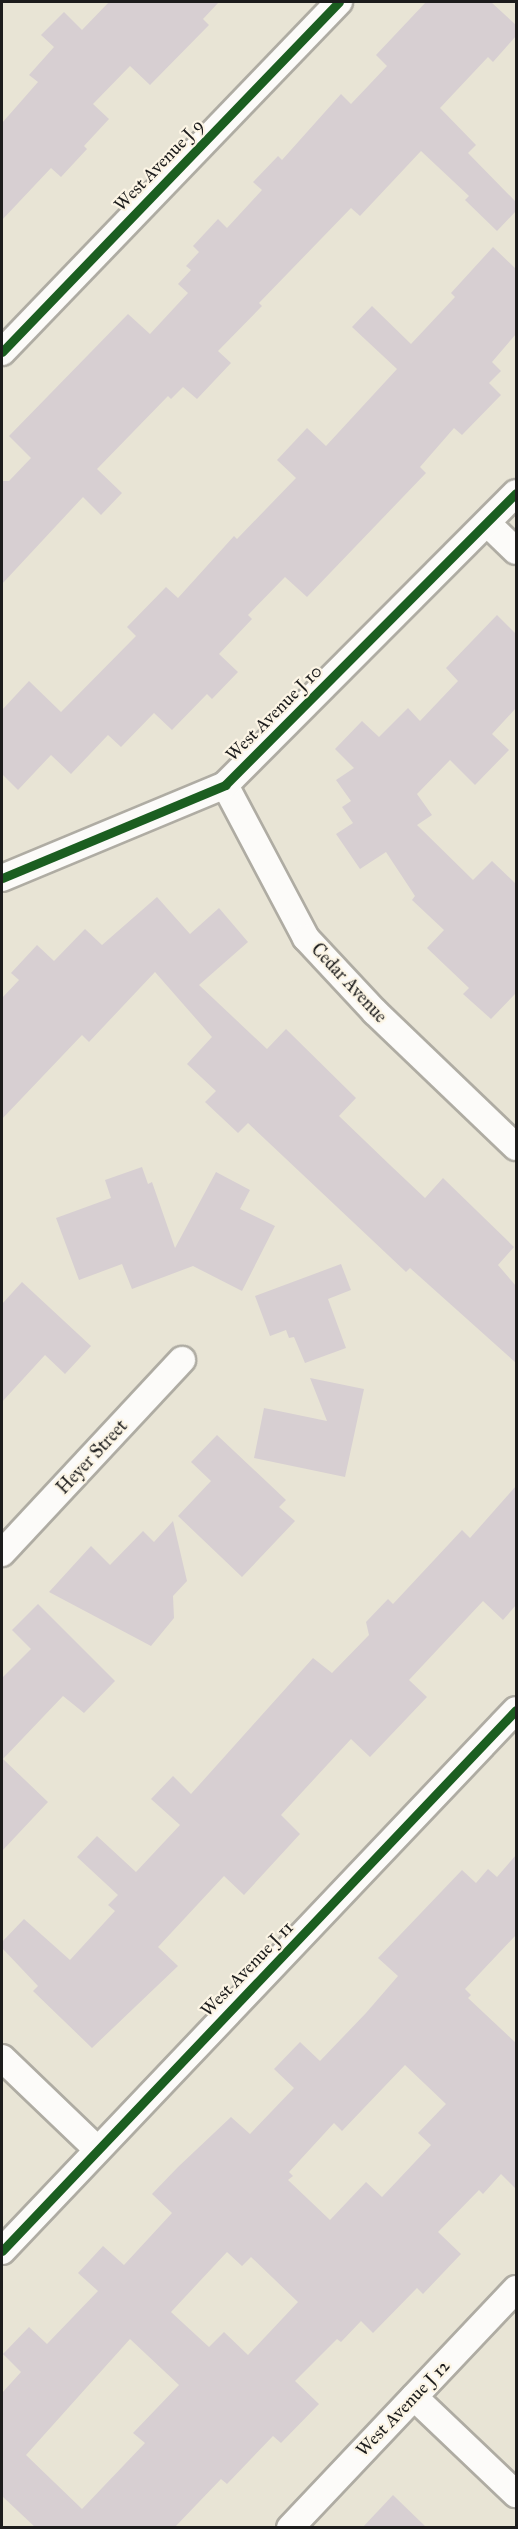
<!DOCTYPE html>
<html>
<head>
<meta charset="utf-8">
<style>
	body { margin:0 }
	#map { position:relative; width:518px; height:2529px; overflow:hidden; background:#e8e4d5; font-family:"IM FELL Great Primer",serif }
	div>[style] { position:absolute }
	.building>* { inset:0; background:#d7cfd2 }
	.roads { filter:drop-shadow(2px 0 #afaca3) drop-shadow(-2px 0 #afaca3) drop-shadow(0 2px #afaca3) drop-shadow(0 -2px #afaca3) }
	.minor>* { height:26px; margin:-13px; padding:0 13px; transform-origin:13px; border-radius:13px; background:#fcfbf9 }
	.cycleway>* { height:9px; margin:-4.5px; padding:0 4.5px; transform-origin:4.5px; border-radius:4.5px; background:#1b5e20 }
	span { translate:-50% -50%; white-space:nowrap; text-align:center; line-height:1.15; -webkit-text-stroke:4.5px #fcf5e5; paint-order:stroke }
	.street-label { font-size:18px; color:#1c1c1c }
	.frame { position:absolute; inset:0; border:3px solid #1c1c1c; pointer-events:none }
</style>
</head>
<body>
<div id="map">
	<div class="building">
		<i style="clip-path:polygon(109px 2px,219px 2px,203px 19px,209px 25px,150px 85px,130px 66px,93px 104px,109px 119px,84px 146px,87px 149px,61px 177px,51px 168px,2px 220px,2px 123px,38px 82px,29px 75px,54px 47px,41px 35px,64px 12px,82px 30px)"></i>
		<i style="clip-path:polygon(426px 2px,491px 2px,516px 25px,516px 36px,493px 62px,488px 57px,440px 108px,476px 145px,468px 153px,516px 202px,516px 211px,497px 231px,465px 200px,469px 196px,421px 151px,360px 216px,351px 208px,259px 303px,262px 306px,218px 351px,231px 363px,197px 399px,183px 387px,171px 399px,168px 396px,97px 469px,122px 493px,101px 515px,83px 497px,2px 584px,2px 481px,9px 481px,31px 458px,9px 436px,128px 314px,150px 334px,188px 293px,178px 284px,191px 270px,186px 266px,199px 252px,193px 246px,218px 219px,227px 228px,262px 190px,253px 182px,278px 156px,282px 160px,341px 94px,351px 104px,387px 66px,376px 55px)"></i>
		<i style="clip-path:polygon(493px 247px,516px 269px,516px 334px,492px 362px,501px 371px,489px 383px,501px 395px,462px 435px,454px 428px,420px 467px,426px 473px,307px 597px,285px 577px,248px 615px,252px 619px,219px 654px,238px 672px,212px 699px,207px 694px,172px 730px,154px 713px,121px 747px,108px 735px,71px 774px,51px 755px,18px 790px,2px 774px,2px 710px,29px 681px,61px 712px,136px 636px,127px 627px,166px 587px,178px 598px,234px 536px,237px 539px,296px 478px,277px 460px,307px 428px,326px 446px,397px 369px,352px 327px,372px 306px,411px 344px,455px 297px,451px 293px)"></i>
		<i style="clip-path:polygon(497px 615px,516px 634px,516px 708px,492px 734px,509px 750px,475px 785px,450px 760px,417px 794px,432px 815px,417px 825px,473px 880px,492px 861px,516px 884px,516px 993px,491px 1019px,463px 994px,469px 988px,427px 948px,444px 930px,412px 900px,415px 896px,386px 852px,360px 869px,336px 834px,353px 823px,342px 807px,351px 801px,336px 780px,354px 768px,335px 749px,362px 721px,379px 737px,408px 708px,420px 721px,458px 681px,446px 668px)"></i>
		<i style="clip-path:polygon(157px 897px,190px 934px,219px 908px,248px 942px,199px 985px,267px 1049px,286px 1029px,356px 1098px,339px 1116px,390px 1165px,425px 1198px,443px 1178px,514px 1247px,498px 1265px,516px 1286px,516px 1363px,410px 1268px,406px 1272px,248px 1123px,238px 1133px,205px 1102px,216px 1091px,187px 1064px,212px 1037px,155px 972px,89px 1042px,82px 1035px,2px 1119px,2px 998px,19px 980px,11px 973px,37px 945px,54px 961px,85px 929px,102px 945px)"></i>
		<i style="clip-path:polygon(142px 1167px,148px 1184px,152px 1182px,175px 1248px,216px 1172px,250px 1190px,240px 1209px,275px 1226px,242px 1291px,193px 1266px,132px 1289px,122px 1264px,79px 1280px,56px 1218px,111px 1198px,105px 1180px)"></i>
		<i style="clip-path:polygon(341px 1264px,351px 1290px,328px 1299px,346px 1348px,305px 1363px,294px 1337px,289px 1338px,286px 1330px,270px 1336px,255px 1296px)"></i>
		<i style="clip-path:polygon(22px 1282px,91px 1346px,65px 1374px,45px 1355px,2px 1402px,2px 1304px)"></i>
		<i style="clip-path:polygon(310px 1378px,364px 1389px,345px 1477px,254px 1458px,264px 1408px,327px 1421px)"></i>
		<i style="clip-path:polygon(217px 1435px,286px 1500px,279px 1507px,295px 1521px,242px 1577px,178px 1516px,211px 1481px,191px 1462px)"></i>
		<i style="clip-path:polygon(516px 1486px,516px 1605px,503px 1620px,483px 1601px,409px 1680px,427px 1697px,370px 1757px,351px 1739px,281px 1815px,300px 1834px,244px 1895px,224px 1876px,158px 1947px,178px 1966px,92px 2048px,33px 1991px,38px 1986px,2px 1948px,2px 1942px,24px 1919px,70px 1960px,115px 1911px,108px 1905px,118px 1895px,77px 1857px,97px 1836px,136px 1872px,180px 1825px,151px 1799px,173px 1776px,191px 1794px,313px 1658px,332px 1673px,369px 1635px,366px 1622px,388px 1599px,393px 1604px,462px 1530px,470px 1538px)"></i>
		<i style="clip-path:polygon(173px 1521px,187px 1581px,173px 1596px,174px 1618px,151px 1646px,49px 1592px,91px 1546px,110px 1565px,143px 1531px,154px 1542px)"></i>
		<i style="clip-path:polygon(38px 1604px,115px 1681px,84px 1713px,63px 1696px,3px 1759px,48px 1802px,2px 1851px,2px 1678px,31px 1649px,12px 1630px)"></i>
		<i style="clip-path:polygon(evenodd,516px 1855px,516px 1935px,465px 1989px,471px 1995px,468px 1998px,516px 2043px,516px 2189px,501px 2174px,483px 2194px,479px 2190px,438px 2232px,461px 2254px,423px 2294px,417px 2288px,373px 2333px,361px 2321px,341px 2342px,337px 2339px,295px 2381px,319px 2404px,281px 2443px,273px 2436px,227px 2484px,221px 2479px,174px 2528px,36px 2528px,2px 2496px,2px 2393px,21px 2372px,3px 2354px,29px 2327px,47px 2344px,98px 2291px,78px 2273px,103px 2246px,124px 2265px,172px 2213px,152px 2194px,178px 2167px,231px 2117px,250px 2134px,294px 2088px,274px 2069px,300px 2042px,320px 2061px,366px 2013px,398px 1976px,378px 1958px,462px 1870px,476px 1883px,488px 1869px,497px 1877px,516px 1855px,405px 2065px,446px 2104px,418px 2133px,431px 2145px,382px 2197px,366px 2182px,330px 2220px,288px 2180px,293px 2176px,289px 2172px,334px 2123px,342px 2131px,405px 2065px,516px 1855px,227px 2252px,242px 2266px,251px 2257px,298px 2302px,248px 2355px,224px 2332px,209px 2347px,171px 2312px,227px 2252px,516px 1855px,130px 2339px,179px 2385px,133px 2433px,145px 2443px,82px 2509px,26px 2455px,130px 2339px)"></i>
		<i style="clip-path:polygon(393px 2495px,427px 2528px,362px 2528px)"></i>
	</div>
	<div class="roads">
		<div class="minor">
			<i style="left:2px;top:352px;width:486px;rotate:-46.1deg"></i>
			<i style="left:487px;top:523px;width:40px;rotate:44deg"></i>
			<i style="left:225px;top:785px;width:173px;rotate:62.1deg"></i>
			<i style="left:306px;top:938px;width:101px;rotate:47deg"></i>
			<i style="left:375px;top:1012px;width:195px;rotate:43.8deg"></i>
			<i style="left:2px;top:878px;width:242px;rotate:-22.6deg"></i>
			<i style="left:225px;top:785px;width:412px;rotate:-45.1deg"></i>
			<i style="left:2px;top:1553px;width:264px;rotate:-47deg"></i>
			<i style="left:2px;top:2058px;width:132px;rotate:43.8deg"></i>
			<i style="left:2px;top:2251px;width:746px;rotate:-46.47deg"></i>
			<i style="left:414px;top:2397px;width:141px;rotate:43.6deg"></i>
			<i style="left:290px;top:2528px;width:329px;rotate:-46.6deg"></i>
		</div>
	</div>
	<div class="cycleway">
		<i style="left:2px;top:352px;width:486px;rotate:-46.1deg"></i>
		<i style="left:2px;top:878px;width:242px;rotate:-22.6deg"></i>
		<i style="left:225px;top:785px;width:412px;rotate:-45.1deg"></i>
		<i style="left:2px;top:2251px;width:746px;rotate:-46.47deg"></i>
	</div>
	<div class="street-label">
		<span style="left:159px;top:165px;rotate:-46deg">West Avenue J 9</span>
		<span style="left:274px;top:713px;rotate:-45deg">West Avenue J 10</span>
		<span style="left:349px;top:983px;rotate:47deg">Cedar Avenue</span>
		<span style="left:92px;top:1457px;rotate:-47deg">Heyer Street</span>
		<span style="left:247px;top:1969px;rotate:-46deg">West Avenue J 11</span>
		<span style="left:403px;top:2408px;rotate:-46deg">West Avenue J 12</span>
	</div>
	<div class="frame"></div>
</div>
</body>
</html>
